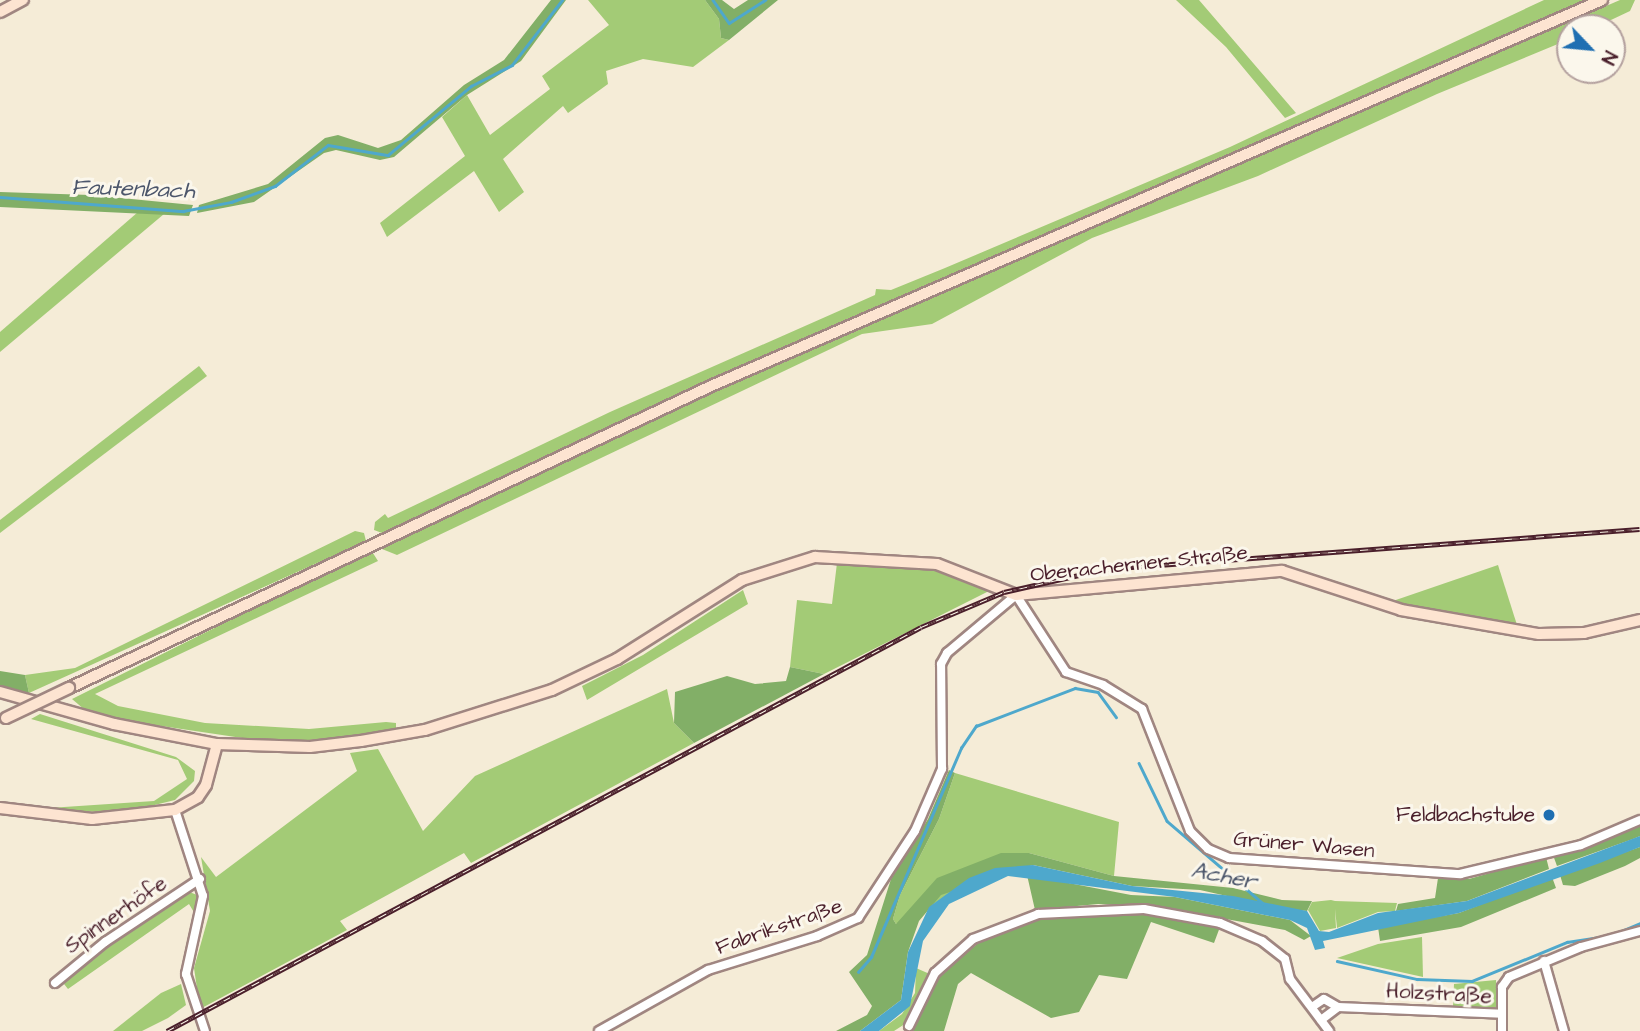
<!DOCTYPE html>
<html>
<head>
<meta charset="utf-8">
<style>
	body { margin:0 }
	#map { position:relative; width:1640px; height:1031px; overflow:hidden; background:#f5ecd7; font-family:"Architects Daughter",sans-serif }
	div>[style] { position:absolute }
	.green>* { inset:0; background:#a3cb76 }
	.forest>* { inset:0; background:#82af67 }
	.water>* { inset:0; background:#4ea8cc }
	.stream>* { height:2.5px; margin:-1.25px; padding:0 1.25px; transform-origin:1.25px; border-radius:1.25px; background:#4ea8cc }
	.roads { filter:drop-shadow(2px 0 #a08681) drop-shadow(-2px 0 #a08681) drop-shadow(0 2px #a08681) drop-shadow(0 -2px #a08681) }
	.street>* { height:8px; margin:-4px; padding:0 4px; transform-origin:4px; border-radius:4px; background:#fff }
	.secondary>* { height:10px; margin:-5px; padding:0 5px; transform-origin:5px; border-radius:5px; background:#fde4d1 }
	.rail>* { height:5px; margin-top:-2.5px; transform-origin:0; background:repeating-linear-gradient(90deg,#fbf7ec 0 8px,#4a1f2b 0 16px); box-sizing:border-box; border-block:2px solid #4a1f2b }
	.bridges { filter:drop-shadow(2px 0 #a08681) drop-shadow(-2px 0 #a08681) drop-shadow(0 2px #a08681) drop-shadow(0 -2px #a08681) }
	.secondary-bridge>* { height:10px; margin:-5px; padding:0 5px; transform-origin:5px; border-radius:5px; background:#fde4d1 }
	.dots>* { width:19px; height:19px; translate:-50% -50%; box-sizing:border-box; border:4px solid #fbf7ec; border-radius:50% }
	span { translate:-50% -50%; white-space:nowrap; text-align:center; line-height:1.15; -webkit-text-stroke:6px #fbf7ec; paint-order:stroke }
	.street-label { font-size:21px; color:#4a1f2b }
	.poi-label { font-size:21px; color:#4a1f2b }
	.right { translate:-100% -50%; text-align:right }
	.water-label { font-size:23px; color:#4c566b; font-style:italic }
	.north { position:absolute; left:1556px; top:14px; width:70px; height:70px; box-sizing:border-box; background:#fbf7ec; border:2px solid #b4a19f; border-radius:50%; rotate:116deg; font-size:19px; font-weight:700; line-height:28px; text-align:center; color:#4a1f2b }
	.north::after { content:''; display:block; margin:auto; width:24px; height:32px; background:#1f6fb2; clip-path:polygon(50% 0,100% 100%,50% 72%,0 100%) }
</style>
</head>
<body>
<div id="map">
	<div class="green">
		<i style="clip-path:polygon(588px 0,705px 0,719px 19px,721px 38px,729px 40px,693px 67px,643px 59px,606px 71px,608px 84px,568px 113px,563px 106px,503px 159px,524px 192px,499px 212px,474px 171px,387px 237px,380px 223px,465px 156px,442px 117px,467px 95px,490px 135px,550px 89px,542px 76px,609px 25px)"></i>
		<i style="clip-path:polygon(1176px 0,1199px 0,1296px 113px,1285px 118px,1226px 47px)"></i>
		<i style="clip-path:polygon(1544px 0,1587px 0,726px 375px,382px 533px,374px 530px,375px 522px,385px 514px,388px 518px,610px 412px,875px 295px,876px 289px,891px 290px,945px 268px,1230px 147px)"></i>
		<i style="clip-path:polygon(1620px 0,1635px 0,1630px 11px,1594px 28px,1570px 28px,1570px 39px,1437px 94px,1258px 176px,1092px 238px,932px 324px,862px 334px,397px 555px,382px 549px,384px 544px,726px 386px)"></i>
		<i style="clip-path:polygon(138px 212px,164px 214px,0 352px,0 332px)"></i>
		<i style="clip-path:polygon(199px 366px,207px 376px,0 533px,0 520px)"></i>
		<i style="clip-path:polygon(355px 531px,364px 533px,366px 541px,29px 693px,25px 675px,75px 668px)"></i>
		<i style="clip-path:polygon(371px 550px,378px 561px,95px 694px,118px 706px,205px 723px,309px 729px,386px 722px,396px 723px,396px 731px,300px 741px,249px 739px,121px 720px,85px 710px,72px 699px)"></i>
		<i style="clip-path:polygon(837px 563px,940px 571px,989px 591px,824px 674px,790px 667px,797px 600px,832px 604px)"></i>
		<i style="clip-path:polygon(1498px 565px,1517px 625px,1390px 602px)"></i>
		<i style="clip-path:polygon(743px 590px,748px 604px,587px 700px,582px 686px,643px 655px)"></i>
		<i style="clip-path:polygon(667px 689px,674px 723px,694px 743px,471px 863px,464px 853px,340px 921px,347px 930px,200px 1009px,194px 968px,210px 911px,201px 857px,216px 877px,357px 771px,350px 753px,378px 749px,423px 831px,475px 776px)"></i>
		<i style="clip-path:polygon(40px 714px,176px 757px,195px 771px,194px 781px,175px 800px,122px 813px,34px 809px,154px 801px,187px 779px,178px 760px,31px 719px)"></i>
		<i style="clip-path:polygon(955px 773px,1119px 822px,1114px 876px,1029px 853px,896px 924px,893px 919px,900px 895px,939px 819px)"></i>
		<i style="clip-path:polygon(187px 891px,197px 895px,195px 914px,189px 904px,68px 989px,64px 984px,68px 973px)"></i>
		<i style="clip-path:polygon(1331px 900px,1335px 901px,1397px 903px,1395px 911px,1378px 912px,1337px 928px,1335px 909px,1336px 928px,1320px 931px,1308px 910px,1312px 902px)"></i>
		<i style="clip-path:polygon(1422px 937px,1423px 977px,1337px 958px,1378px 944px)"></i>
		<i style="clip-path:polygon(916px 968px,932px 975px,908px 1022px,894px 1031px,879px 1031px,902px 1014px,915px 993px)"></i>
		<i style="clip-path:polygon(1496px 980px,1496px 1007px,1453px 1007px,1454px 984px)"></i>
		<i style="clip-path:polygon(181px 984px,186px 1005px,168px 1018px,142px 1031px,113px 1031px,161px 993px)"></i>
	</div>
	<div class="forest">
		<i style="clip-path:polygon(551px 0,566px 0,521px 61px,467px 95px,394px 157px,380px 160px,336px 150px,324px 153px,254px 202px,197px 213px,199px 205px,268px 184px,325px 138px,338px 135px,378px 148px,401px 140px,464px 85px,504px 60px)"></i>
		<i style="clip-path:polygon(705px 0,722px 0,734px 9px,748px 0,778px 0,729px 40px,721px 38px,719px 19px)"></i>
		<i style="clip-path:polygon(0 192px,90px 195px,193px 205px,189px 216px,0 207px)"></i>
		<i style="clip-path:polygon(790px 667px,824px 674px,694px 743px,674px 723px,675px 692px,727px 676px,755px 684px,786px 681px)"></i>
		<i style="clip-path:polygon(0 671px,25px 675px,29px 693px,0 688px)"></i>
		<i style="clip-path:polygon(949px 770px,955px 773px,939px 819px,900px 895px,893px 919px,896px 924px,937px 878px,1001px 853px,1029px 853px,1114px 876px,1233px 888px,1282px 900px,1312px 901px,1307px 911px,1281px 908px,1200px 890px,1132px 886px,1033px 865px,941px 895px,919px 921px,908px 952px,901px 1000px,860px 1031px,836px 1031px,867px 1015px,872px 1006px,849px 972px,867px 955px,891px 879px,928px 819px)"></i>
		<i style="clip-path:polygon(1640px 822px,1640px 836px,1633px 839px,1557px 866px,1553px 855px)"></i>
		<i style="clip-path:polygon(1640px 847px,1640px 858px,1625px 866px,1575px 886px,1563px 885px,1560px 875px)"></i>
		<i style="clip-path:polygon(1546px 857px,1549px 869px,1467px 901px,1396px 911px,1398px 904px,1435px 898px,1438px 878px,1469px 879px)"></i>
		<i style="clip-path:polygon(1027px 875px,1131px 895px,1175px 897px,1290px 920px,1311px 936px,1304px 940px,1285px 930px,1161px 907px,1098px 904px,1035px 910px)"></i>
		<i style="clip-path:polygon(1552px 877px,1556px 888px,1461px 927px,1380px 941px,1378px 927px,1459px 913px)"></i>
		<i style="clip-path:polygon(1095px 912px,1173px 915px,1220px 927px,1214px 943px,1151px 922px,1127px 979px,1099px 975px,1079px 1012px,1051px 1018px,971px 973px,958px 984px,944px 1031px,913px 1031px,936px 977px,981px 941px,1036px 919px)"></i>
	</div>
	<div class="water">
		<i style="clip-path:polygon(1640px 836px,1640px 847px,1600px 863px,1459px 913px,1323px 941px,1325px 948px,1315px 950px,1307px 928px,1290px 920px,1175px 897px,1008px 876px,949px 904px,923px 941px,910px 1006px,879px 1031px,860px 1031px,901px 1000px,908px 952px,929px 907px,969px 878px,995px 868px,1033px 865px,1132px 886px,1233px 896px,1307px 911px,1319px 931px,1329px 932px,1378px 913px,1467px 901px)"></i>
	</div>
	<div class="stream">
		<i style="left:713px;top:0;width:28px;rotate:55deg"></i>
		<i style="left:729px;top:23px;width:43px;rotate:-32.6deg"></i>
		<i style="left:0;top:197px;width:184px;rotate:4.4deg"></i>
		<i style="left:183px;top:211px;width:49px;rotate:-10.6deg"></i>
		<i style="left:231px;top:202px;width:47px;rotate:-20deg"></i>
		<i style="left:275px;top:186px;width:67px;rotate:-37.7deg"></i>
		<i style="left:328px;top:145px;width:61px;rotate:9.5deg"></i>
		<i style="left:388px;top:155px;width:108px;rotate:-39.7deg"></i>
		<i style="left:471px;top:86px;width:46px;rotate:-27.1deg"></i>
		<i style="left:512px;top:65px;width:82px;rotate:-52.4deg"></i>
		<i style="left:1139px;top:763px;width:64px;rotate:64.2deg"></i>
		<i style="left:1167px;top:821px;width:128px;rotate:40.6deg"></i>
		<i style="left:1337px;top:961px;width:82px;rotate:12.7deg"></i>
		<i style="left:1417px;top:979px;width:55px;rotate:2.1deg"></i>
		<i style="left:1472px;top:981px;width:103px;rotate:-22.3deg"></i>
		<i style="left:1567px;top:942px;width:46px;rotate:-8.8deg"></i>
		<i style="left:1612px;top:935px;width:30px;rotate:-23deg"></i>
		<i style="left:858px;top:972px;width:20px;rotate:-49deg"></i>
		<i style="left:871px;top:957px;width:228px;rotate:-66.7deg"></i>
		<i style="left:961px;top:748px;width:27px;rotate:-56deg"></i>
		<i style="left:976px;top:726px;width:106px;rotate:-21deg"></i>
		<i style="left:1075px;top:688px;width:23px;rotate:10deg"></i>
		<i style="left:1098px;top:692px;width:31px;rotate:54deg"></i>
	</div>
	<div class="roads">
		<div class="street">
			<i style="left:175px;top:810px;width:90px;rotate:72deg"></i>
			<i style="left:203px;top:896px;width:80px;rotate:102.3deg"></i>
			<i style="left:186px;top:974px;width:60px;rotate:71.6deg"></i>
			<i style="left:1544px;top:961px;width:73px;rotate:74.1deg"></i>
			<i style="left:55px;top:983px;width:65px;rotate:-39.4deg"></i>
			<i style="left:105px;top:942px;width:114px;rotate:-33.6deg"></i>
			<i style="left:1312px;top:1007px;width:14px;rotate:-34deg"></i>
			<i style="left:1324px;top:999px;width:16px;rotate:30deg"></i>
			<i style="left:1338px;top:1007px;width:164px;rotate:2.4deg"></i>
			<i style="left:1502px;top:1014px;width:27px;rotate:-90deg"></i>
			<i style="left:1502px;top:987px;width:12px;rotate:-55deg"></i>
			<i style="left:1509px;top:977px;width:78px;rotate:-22.6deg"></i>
			<i style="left:1581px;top:947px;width:61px;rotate:-15.2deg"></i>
			<i style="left:1502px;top:1014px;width:17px;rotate:90deg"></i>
			<i style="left:1321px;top:1020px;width:21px;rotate:-37deg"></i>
			<i style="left:909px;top:1026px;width:59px;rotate:-63.9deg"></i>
			<i style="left:935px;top:973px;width:51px;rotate:-41.8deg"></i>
			<i style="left:973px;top:939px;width:70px;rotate:-21deg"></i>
			<i style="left:1038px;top:914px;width:106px;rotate:-2.7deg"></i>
			<i style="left:1144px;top:909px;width:77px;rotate:10.4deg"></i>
			<i style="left:1220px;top:923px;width:46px;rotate:23.2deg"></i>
			<i style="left:1262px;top:941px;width:29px;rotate:38deg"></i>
			<i style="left:1285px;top:959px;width:21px;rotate:76deg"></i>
			<i style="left:1290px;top:979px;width:65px;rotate:53.1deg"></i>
			<i style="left:599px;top:1031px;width:125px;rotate:-29.2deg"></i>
			<i style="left:708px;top:970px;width:114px;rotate:-17.3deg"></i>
			<i style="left:817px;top:936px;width:45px;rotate:-23.7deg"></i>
			<i style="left:858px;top:918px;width:104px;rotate:-56.8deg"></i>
			<i style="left:915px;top:831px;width:68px;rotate:-66.5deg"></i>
			<i style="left:942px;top:769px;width:105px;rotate:-90.5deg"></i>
			<i style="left:941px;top:664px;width:13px;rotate:-61deg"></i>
			<i style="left:947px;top:653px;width:90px;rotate:-40deg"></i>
			<i style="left:1016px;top:595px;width:92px;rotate:57deg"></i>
			<i style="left:1066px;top:672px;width:39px;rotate:19deg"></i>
			<i style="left:1103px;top:685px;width:46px;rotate:31.6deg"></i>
			<i style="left:1142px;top:709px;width:131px;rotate:68.5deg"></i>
			<i style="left:1190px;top:831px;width:25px;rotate:45deg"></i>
			<i style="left:1208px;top:849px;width:23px;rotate:23deg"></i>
			<i style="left:1229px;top:858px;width:232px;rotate:4deg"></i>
			<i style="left:1460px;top:874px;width:124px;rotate:-13.5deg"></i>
			<i style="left:1581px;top:845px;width:64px;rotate:-23deg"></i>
		</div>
		<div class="secondary">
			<i style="left:0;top:12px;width:26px;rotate:-28deg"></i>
			<i style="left:69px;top:688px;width:709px;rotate:-25.19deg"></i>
			<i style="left:711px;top:386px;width:971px;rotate:-23.42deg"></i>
			<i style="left:0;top:692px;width:118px;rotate:15.7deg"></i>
			<i style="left:114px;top:724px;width:105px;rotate:11deg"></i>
			<i style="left:217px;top:744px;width:93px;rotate:1.8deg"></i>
			<i style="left:310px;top:747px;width:51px;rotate:-6.7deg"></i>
			<i style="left:361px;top:741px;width:65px;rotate:-9.8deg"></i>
			<i style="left:425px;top:730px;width:133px;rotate:-17.5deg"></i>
			<i style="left:552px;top:690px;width:72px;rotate:-25.5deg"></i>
			<i style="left:617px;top:659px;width:148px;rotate:-32.3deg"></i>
			<i style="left:742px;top:580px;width:77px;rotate:-17.5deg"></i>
			<i style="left:815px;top:557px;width:122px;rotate:3.3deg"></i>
			<i style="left:937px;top:564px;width:85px;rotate:21.4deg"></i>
			<i style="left:1016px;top:595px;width:267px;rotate:-5.2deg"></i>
			<i style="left:1282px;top:571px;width:125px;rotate:18.1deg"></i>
			<i style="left:1401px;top:610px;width:140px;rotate:9.9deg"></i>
			<i style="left:1539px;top:634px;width:45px;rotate:-1.3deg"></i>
			<i style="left:1584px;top:633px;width:57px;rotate:-13.1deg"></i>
			<i style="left:0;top:808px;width:93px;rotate:6.8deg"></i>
			<i style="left:92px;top:819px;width:83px;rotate:-6.2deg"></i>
			<i style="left:175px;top:810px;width:26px;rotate:-29deg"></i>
			<i style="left:198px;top:797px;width:14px;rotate:-56deg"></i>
			<i style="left:206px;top:785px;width:42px;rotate:-75deg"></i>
		</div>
	</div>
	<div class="rail">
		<i style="left:167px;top:1031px;width:855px;rotate:-28.18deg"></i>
		<i style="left:921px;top:627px;width:90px;rotate:-22.9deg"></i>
		<i style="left:1004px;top:592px;width:104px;rotate:-12.8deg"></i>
		<i style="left:1105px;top:569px;width:536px;rotate:-4.28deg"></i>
	</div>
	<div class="bridges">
		<div class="secondary-bridge">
			<i style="left:6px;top:718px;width:70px;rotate:-25.5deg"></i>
		</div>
	</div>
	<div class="dots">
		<i style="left:1549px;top:815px;background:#1f6fb2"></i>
	</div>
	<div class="street-label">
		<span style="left:1139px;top:564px;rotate:-6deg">Oberacherner Straße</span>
		<span style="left:1304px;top:845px;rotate:5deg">Grüner Wasen</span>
		<span style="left:116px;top:915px;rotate:-35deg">Spinnerhöfe</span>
		<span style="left:779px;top:927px;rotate:-19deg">Fabrikstraße</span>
		<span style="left:1439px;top:994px;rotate:3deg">Holzstraße</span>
	</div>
	<div class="poi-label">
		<span class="right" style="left:1535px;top:815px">Feldbachstube</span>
	</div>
	<div class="water-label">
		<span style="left:133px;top:189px;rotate:2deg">Fautenbach</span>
		<span style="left:1224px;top:876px;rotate:11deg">Acher</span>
	</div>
	<div class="north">N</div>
</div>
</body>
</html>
